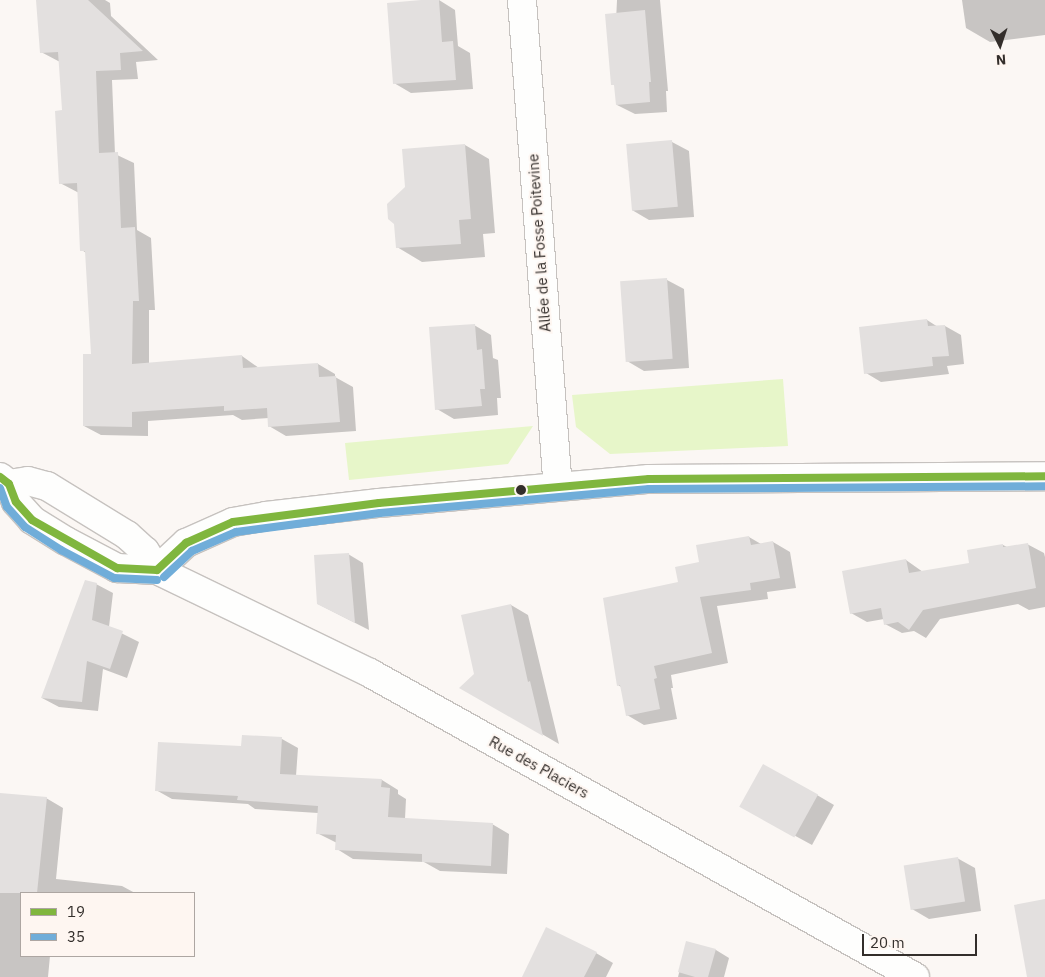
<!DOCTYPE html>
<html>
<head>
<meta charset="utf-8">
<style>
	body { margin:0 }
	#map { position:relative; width:1045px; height:977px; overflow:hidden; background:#fbf7f4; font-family:"IBM Plex Sans",sans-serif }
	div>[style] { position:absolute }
	.green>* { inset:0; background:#e7f6c9 }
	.shadow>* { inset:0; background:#0003 }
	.building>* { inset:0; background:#e3e0df; transform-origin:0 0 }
	.roads { filter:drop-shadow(1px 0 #c6c2bf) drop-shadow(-1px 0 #c6c2bf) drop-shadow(0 1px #c6c2bf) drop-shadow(0 -1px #c6c2bf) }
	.minor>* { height:28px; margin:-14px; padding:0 14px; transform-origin:14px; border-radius:14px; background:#fefefd }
	.tertiary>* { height:28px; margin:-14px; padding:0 14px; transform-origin:14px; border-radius:14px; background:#fefefd }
	.bus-1>* { height:8px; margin:-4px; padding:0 4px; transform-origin:4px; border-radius:4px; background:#80b63e }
	.bus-2>* { height:8px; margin:-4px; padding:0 4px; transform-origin:4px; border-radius:4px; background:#70add9 }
	.dots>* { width:14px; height:14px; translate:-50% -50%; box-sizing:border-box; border:2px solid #fef6f1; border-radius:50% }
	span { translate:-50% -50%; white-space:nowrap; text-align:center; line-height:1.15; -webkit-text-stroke:4px #fef6f1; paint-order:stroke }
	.street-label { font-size:15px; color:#332e2b }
	.legend { position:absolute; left:20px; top:892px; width:175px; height:65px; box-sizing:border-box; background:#fef6f1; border:1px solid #ada6a2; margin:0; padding:6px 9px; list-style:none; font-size:15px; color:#332e2b }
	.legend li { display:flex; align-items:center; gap:10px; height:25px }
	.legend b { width:25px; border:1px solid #ada6a2 }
	.north { position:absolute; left:975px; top:20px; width:50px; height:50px; -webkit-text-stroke:4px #fef6f1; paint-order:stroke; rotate:176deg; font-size:14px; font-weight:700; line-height:20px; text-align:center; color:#332e2b }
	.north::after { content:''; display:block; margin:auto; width:18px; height:22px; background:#332e2b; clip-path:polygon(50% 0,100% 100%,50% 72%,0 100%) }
	.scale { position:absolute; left:862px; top:934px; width:115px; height:22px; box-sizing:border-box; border:2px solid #332e2b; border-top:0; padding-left:6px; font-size:15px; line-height:18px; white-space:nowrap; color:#332e2b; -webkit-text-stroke:4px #fef6f1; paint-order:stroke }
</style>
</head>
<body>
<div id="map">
	<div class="green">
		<i style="clip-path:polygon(783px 379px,788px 446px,610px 454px,576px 427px,572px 395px)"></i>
		<i style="clip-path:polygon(533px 426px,508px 464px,349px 480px,345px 443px)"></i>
	</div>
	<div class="shadow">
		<i style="clip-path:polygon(38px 0,105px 0,110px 3px,111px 16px,158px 60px,136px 62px,138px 79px,112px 80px,115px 154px,134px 163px,137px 230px,151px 238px,155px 310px,149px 310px,149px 364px,242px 356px,259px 368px,318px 364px,335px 374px,335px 377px,353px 387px,356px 431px,286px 436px,269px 426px,269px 418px,242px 420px,233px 415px,148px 421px,148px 436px,101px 435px,84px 426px,92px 356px,86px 253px,82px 250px,79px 193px,60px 183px,63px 112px,60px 62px,41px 52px)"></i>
		<i style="clip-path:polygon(439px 0,455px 10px,458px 46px,470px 53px,473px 89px,411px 93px,394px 83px)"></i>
		<i style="clip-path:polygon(617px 0,660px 0,668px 91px,666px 91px,667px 112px,635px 114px,617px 105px,615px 86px,613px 84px)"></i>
		<i style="clip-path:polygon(962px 0,1045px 0,1045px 35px,990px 42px,966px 28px)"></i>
		<i style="clip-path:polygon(672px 142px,689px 151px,694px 217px,649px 220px,632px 210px)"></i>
		<i style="clip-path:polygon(465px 145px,489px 159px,495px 233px,483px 234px,485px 257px,422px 262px,397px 247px)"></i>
		<i style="clip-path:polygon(667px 280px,684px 289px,689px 368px,644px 371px,627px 361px)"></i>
		<i style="clip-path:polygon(927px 320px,938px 327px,945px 326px,961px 335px,964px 364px,947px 366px,949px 374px,881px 382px,866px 373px,860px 328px)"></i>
		<i style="clip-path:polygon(474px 325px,491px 335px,493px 358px,498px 360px,501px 398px,497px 398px,498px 415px,454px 419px,437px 409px)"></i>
		<i style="clip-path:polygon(749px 537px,761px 544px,773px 542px,790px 552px,796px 588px,767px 592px,768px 599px,717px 606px,728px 663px,671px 675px,673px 688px,671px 688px,677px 719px,644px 725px,627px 715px,621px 687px,618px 685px,680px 583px,700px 563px)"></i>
		<i style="clip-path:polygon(1027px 544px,1044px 553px,1045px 557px,1045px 607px,1029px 610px,1018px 604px,940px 619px,926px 638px,914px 631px,902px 633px,885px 624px,884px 619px,867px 622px,851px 613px,906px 560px,923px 572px,971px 564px,1003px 545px,1007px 547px)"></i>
		<i style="clip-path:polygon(348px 554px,363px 563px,369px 630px,318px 604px)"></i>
		<i style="clip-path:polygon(96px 584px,113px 593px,109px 627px,139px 642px,127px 678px,103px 669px,98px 711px,59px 707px,42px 698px)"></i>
		<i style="clip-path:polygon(511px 605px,528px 615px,559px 744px,461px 687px,476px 675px)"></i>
		<i style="clip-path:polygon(282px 739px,298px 748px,296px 776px,382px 780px,398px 790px,398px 794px,406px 799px,405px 819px,492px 824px,509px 834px,507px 874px,440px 871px,424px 862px,353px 859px,337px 849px,337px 843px,317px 833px,318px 813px,255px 809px,248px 804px,172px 799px,156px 790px,242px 747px)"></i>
		<i style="clip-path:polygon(817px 795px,834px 805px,812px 845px,759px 816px)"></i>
		<i style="clip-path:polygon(46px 798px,63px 808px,56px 879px,122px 886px,135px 893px,21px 893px,21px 956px,50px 956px,48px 977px,0 977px,0 812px)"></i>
		<i style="clip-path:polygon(957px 858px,975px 868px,981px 911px,929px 919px,912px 909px)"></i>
		<i style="clip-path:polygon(687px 942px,716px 950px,729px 958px,724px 977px,678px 977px)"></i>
		<i style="clip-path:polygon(596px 953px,613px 963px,606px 977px,537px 977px)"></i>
	</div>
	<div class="building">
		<i style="clip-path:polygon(36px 0,88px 0,143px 51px,120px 53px,121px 70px,96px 71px,99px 153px,118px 152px,121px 228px,135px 227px,139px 301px,133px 301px,132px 364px,242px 355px,243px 368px,318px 363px,319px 377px,336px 376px,340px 422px,268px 427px,267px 408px,224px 411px,224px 406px,132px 412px,132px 427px,83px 426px,83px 354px,91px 354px,85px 251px,80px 251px,77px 183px,59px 184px,55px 111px,62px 110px,58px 52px,40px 53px)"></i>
		<i style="clip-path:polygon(421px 0,439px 0,442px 42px,453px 41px,456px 80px,393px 84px,387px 3px)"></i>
		<i style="clip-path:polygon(645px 10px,651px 82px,649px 82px,650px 102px,616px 105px,614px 85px,611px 85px,605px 14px)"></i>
		<i style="left:672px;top:140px;width:67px;height:46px;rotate:85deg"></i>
		<i style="clip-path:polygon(465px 144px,471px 219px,459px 220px,461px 244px,396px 248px,394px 224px,388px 219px,387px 204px,405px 187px,402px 149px)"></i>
		<i style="left:667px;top:278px;width:81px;height:47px;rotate:86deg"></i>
		<i style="clip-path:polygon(927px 319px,928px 326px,945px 325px,949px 356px,932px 357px,933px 366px,864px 374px,859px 327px)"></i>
		<i style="clip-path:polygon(475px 324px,477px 350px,482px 349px,485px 389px,480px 389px,482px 406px,435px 410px,429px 327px)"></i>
		<i style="clip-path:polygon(749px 536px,751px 545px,773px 541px,780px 578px,750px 583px,751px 590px,700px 597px,712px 653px,654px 666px,657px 678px,654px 679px,660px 709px,626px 716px,620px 685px,617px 686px,603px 598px,678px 582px,675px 567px,699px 562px,696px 545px)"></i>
		<i style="clip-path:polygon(1028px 543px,1036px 588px,923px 610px,909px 630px,898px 622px,884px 625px,881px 608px,850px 614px,842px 571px,906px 559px,909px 573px,969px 563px,967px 550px,1003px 544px,1003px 547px)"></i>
		<i style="clip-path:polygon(349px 553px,355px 623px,317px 604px,314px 555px)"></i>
		<i style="clip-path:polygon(85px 580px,97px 583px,92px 620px,123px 631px,110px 669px,87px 661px,82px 702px,41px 698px)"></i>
		<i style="clip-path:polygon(511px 604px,528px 682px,530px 681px,543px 736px,459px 688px,474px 674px,461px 615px)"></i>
		<i style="clip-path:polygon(242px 735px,282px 737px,280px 774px,382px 779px,381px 787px,390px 788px,388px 817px,493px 823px,491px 866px,422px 862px,422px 854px,335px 850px,336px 835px,316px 834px,318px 806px,237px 800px,238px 796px,155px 791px,158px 742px,241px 746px)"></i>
		<i style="left:763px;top:764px;width:63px;height:49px;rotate:29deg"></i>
		<i style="clip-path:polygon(0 793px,47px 797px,37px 893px,0 893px)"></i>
		<i style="left:958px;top:857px;width:45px;height:55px;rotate:81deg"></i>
		<i style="clip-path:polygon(1045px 899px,1045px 977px,1027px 977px,1014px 905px)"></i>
		<i style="clip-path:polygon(546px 927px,597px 952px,584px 977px,522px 977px)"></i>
		<i style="clip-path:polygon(686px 941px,716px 949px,708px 977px,695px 977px,678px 972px)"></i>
	</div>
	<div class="roads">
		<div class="minor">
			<i style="left:522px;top:0;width:487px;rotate:85.8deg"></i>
			<i style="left:157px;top:570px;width:40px;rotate:-43deg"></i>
			<i style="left:186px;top:543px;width:51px;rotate:-24.1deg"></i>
			<i style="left:233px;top:522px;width:34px;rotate:-10deg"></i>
			<i style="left:266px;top:516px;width:114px;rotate:-6.6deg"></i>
			<i style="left:379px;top:503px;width:271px;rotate:-5.1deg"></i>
			<i style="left:649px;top:479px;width:396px;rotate:-0.4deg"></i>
		</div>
		<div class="tertiary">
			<i style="left:0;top:477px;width:11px;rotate:38deg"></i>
			<i style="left:9px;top:484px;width:19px;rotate:69deg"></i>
			<i style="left:16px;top:502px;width:24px;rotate:48deg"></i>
			<i style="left:32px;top:520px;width:40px;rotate:32deg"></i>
			<i style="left:66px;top:541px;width:58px;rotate:27.9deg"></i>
			<i style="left:117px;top:568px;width:40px;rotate:2.9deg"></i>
			<i style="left:157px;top:570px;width:237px;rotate:25.8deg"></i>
			<i style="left:370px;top:673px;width:624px;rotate:29.15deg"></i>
			<i style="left:9px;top:484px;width:19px;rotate:-9deg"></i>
			<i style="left:28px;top:481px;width:20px;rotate:15deg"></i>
			<i style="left:47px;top:486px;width:94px;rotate:31.5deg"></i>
			<i style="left:127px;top:535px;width:24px;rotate:42deg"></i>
			<i style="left:145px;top:551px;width:22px;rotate:58deg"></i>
		</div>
	</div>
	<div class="bus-1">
		<i style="left:0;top:477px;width:11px;rotate:38deg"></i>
		<i style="left:9px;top:484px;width:19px;rotate:69deg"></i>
		<i style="left:16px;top:502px;width:24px;rotate:48deg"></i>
		<i style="left:32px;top:520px;width:98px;rotate:29.5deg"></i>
		<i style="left:117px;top:568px;width:40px;rotate:2.9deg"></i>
		<i style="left:157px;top:570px;width:40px;rotate:-43deg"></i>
		<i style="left:186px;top:543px;width:51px;rotate:-24.1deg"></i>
		<i style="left:233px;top:522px;width:147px;rotate:-7.4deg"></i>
		<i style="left:379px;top:503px;width:271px;rotate:-5.1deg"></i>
		<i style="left:649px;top:479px;width:396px;rotate:-0.4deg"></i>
	</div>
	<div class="bus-2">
		<i style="left:0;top:488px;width:20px;rotate:70deg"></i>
		<i style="left:7px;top:507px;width:27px;rotate:48deg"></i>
		<i style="left:25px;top:527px;width:43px;rotate:32.6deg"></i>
		<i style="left:61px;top:550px;width:60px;rotate:27.8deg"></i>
		<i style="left:114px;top:578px;width:43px;rotate:2.7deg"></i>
		<i style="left:164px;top:577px;width:38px;rotate:-43deg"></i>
		<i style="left:192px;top:551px;width:48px;rotate:-23.4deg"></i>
		<i style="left:236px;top:532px;width:145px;rotate:-7.5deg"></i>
		<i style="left:380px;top:513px;width:270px;rotate:-5.1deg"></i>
		<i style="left:649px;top:489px;width:396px;rotate:-0.4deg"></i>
	</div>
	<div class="dots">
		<i style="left:521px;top:490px;background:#332e2b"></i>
	</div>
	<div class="street-label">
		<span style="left:539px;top:243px;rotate:-94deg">Allée de la Fosse Poitevine</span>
		<span style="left:539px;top:767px;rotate:29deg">Rue des Placiers</span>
	</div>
	<ul class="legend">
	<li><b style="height:6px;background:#80b63e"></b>19</li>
	<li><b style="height:6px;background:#70add9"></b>35</li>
	</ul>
	<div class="north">N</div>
	<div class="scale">20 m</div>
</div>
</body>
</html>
